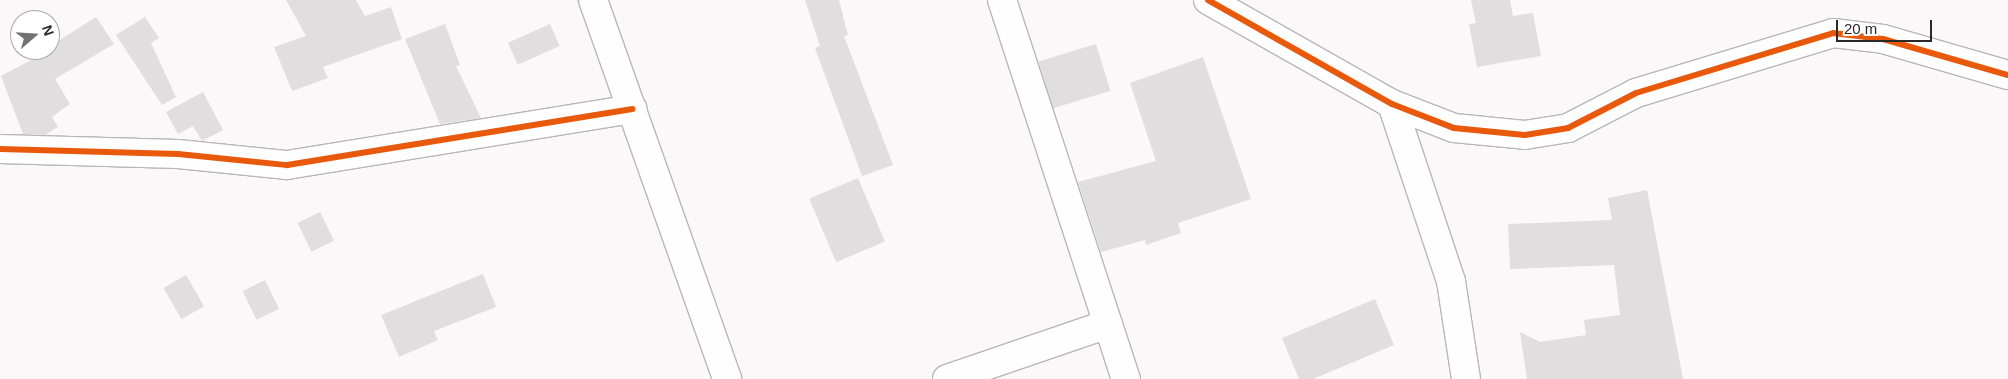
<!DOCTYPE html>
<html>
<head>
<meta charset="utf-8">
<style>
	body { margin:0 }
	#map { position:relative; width:2008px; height:379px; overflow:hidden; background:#fcf8fa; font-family:Arial,sans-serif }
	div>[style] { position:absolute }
	.building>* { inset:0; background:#e0dedf; transform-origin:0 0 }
	.roads { filter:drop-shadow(1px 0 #b9b6b7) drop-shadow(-1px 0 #b9b6b7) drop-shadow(0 1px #b9b6b7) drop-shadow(0 -1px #b9b6b7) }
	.minor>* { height:28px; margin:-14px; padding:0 14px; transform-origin:14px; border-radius:14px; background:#fffefe }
	.cycleway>* { height:6px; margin:-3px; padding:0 3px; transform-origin:3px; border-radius:3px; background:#e8590c }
	span { translate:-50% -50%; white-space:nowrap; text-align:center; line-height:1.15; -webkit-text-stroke:5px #fff; paint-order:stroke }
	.north { position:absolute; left:10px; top:10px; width:50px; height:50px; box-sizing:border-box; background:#fff; border:1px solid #aaa9a9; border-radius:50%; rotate:71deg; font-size:14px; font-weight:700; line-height:20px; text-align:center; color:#2a2829 }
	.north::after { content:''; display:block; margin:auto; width:18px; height:22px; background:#747172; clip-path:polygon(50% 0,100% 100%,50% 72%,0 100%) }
	.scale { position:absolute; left:1836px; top:20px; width:96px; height:22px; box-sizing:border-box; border:2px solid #2a2829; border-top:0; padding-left:6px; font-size:15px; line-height:18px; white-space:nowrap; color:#2a2829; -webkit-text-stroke:4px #fff; paint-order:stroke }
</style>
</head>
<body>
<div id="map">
	<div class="building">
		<i style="clip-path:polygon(286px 0,356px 0,365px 16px,391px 7px,402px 39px,323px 67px,328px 78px,292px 91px,274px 47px,306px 36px)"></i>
		<i style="clip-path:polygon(805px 0,839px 0,848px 35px,844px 36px,893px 165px,862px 176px,815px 48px,820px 46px)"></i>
		<i style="clip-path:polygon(1471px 0,1510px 0,1513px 16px,1533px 13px,1541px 56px,1477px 67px,1469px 24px,1476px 23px)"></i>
		<i style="clip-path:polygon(96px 17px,114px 44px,55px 79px,70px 104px,52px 117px,58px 127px,45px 135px,23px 134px,1px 76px,50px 50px,50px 46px)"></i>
		<i style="clip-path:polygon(145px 17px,159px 38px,151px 43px,176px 97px,162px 105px,116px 35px)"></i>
		<i style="clip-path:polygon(445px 24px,460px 65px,456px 66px,481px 118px,440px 124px,405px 39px)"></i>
		<i style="left:550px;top:24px;width:24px;height:46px;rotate:66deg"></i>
		<i style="left:1096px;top:44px;width:49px;height:60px;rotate:73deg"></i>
		<i style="clip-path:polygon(1203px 57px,1251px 199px,1178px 223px,1181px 233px,1146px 245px,1145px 240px,1101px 252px,1078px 182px,1156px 161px,1130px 83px)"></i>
		<i style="clip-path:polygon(203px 92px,223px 130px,202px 141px,193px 126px,178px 134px,166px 112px)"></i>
		<i style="left:858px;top:178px;width:69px;height:53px;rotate:67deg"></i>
		<i style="clip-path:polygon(1647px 190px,1683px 379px,1527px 379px,1520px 332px,1540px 342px,1586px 335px,1584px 320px,1620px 315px,1614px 265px,1510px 269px,1508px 224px,1612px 220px,1608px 198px)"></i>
		<i style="left:320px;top:212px;width:32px;height:25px;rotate:64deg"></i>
		<i style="clip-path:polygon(483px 274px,496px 307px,434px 331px,438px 340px,399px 357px,381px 315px)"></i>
		<i style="left:186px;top:275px;width:36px;height:26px;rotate:60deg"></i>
		<i style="left:265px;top:280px;width:32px;height:25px;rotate:64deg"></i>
		<i style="clip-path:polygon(1375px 299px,1394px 345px,1313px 379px,1299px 379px,1282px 338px)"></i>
	</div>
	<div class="roads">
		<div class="minor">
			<i style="left:593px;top:0;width:402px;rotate:70.5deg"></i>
			<i style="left:1002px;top:0;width:399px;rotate:71.9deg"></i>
			<i style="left:1208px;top:0;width:211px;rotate:29.5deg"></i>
			<i style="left:1392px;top:104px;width:66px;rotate:21.2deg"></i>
			<i style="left:1454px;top:128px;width:71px;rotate:5.6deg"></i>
			<i style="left:1525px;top:135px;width:44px;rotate:-9.2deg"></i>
			<i style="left:1568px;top:128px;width:76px;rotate:-27.2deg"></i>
			<i style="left:1636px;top:93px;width:206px;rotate:-16.9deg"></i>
			<i style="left:1833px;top:33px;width:50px;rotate:6.8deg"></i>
			<i style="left:1883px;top:39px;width:130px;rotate:16.1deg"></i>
			<i style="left:1392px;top:104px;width:187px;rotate:71.6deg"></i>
			<i style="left:1451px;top:281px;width:99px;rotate:81.3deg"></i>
			<i style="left:0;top:149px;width:178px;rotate:1.6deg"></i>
			<i style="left:178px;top:154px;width:110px;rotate:5.8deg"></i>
			<i style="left:287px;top:165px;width:350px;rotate:-9.2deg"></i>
			<i style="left:947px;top:379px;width:170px;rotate:-18.9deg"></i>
		</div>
	</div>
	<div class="cycleway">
		<i style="left:1208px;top:0;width:211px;rotate:29.5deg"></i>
		<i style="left:1392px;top:104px;width:66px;rotate:21.2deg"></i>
		<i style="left:1454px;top:128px;width:71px;rotate:5.6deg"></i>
		<i style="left:1525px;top:135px;width:44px;rotate:-9.2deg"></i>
		<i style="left:1568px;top:128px;width:76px;rotate:-27.2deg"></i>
		<i style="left:1636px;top:93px;width:206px;rotate:-16.9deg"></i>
		<i style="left:1833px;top:33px;width:50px;rotate:6.8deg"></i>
		<i style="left:1883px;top:39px;width:130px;rotate:16.1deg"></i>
		<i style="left:0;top:149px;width:178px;rotate:1.6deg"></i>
		<i style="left:178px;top:154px;width:110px;rotate:5.8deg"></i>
		<i style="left:287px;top:165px;width:350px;rotate:-9.2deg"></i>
	</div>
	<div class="north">N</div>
	<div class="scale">20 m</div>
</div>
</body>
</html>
